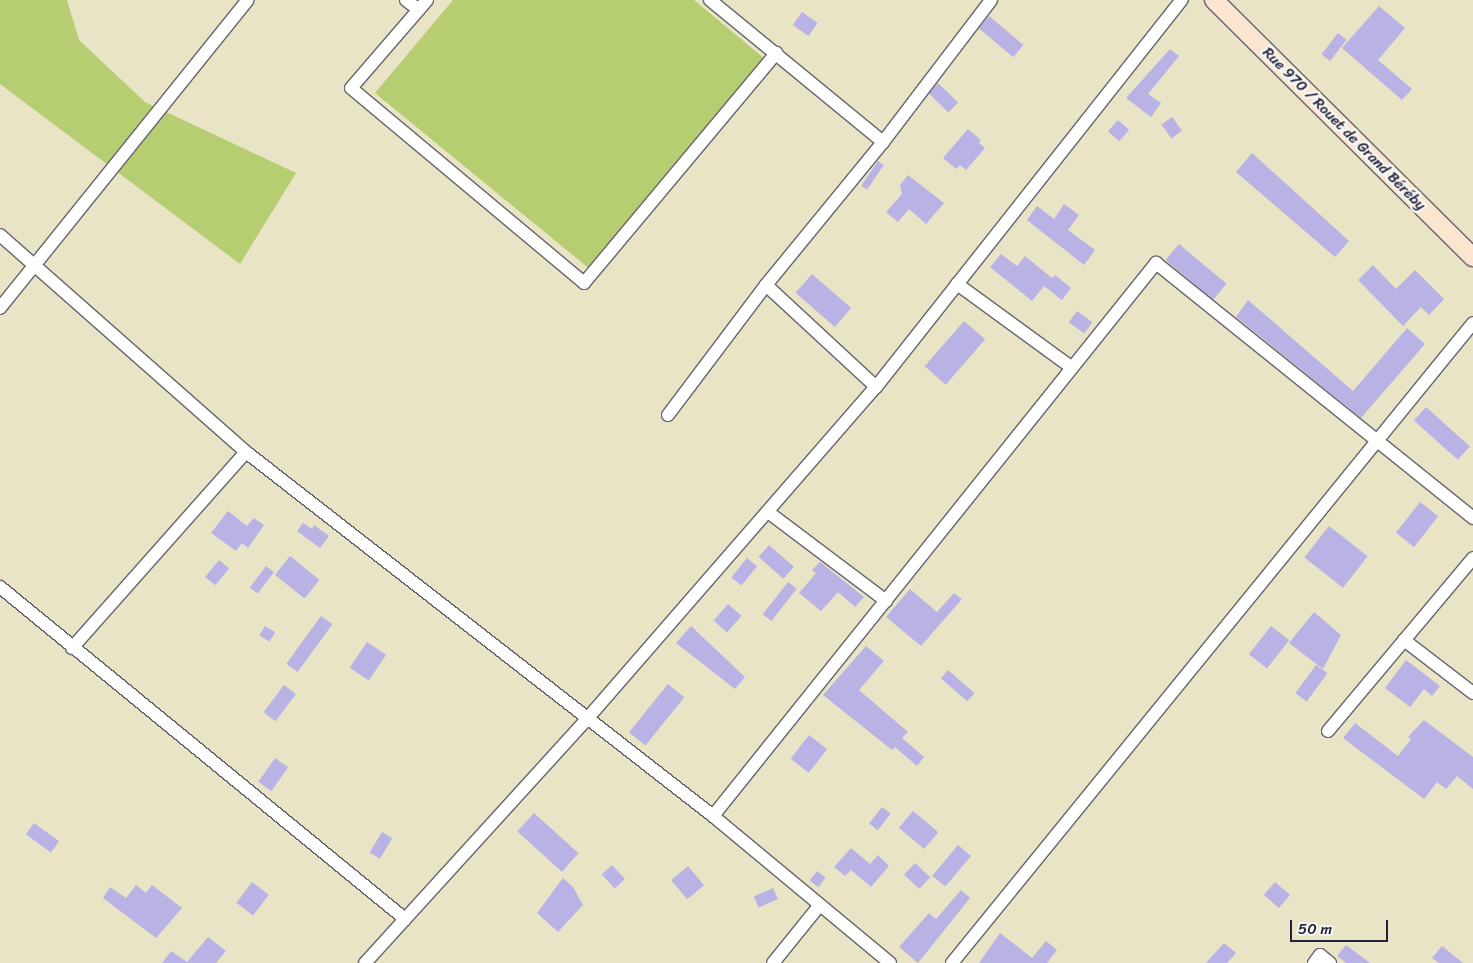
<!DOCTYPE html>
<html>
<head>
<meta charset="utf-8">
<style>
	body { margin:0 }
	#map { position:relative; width:1473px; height:963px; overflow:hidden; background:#e9e4c6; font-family:Sriracha,sans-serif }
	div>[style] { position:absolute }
	.green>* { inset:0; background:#b7cd72 }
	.building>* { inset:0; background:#b9b2e5; transform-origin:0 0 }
	.roads { filter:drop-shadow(1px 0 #68666c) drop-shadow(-1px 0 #68666c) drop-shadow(0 1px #68666c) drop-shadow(0 -1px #68666c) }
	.street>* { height:12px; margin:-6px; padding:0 6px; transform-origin:6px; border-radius:6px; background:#fff }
	.secondary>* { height:18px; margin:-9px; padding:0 9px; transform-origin:9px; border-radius:9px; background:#fbe5cf }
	span { translate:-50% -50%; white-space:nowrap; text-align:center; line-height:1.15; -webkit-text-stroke:5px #f6f6f2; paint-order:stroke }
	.street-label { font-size:15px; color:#22223b }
	.scale { position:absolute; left:1290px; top:920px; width:98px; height:22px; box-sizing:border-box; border:2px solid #22223b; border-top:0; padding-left:6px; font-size:15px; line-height:18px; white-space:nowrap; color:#22223b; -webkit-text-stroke:4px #f6f6f2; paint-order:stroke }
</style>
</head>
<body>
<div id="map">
	<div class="green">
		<i style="clip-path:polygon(0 0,67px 0,79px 40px,145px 102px,296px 173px,240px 264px,0 84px)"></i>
		<i style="clip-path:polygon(453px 0,694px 0,766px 60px,591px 270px,375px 93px)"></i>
	</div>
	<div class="building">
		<i style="clip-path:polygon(1379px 6px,1405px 28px,1378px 60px,1412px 89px,1402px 100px,1342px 48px)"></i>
		<i style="left:802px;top:12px;width:19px;height:16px;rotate:35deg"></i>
		<i style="left:989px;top:16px;width:45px;height:16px;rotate:40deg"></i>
		<i style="left:1338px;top:33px;width:11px;height:27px;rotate:38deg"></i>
		<i style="clip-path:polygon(1170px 49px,1179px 56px,1148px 94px,1161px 103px,1151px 117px,1126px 98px)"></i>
		<i style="left:938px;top:83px;width:28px;height:14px;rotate:44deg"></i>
		<i style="left:1172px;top:117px;width:17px;height:13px;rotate:54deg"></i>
		<i style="left:1118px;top:120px;width:15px;height:15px;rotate:42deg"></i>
		<i style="clip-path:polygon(968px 129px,981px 140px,979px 143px,985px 148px,966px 170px,960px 165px,956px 169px,943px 158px)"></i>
		<i style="clip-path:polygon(1252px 153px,1349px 241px,1335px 257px,1236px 172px)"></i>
		<i style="left:878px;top:161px;width:7px;height:30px;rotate:34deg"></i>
		<i style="clip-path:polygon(908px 175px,944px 203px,926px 224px,909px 209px,898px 222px,886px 212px,902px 194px,900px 185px)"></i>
		<i style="clip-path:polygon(1064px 204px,1079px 215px,1068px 230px,1095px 250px,1084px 265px,1027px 220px,1037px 206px,1054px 219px)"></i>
		<i style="left:1179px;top:244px;width:62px;height:21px;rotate:40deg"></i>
		<i style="clip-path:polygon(1001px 254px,1017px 266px,1025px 256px,1052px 278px,1055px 275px,1071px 288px,1062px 300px,1044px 286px,1032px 301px,990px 267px)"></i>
		<i style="clip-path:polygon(1373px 265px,1396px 289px,1415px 270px,1444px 299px,1429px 315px,1421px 307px,1403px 326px,1358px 280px)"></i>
		<i style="left:812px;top:274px;width:52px;height:25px;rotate:41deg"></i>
		<i style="clip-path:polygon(1248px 300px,1353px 391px,1407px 328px,1425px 344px,1361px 418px,1236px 317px)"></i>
		<i style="left:1077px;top:311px;width:19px;height:14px;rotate:36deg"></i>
		<i style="left:964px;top:321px;width:28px;height:60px;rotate:41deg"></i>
		<i style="left:1426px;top:407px;width:59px;height:18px;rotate:42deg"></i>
		<i style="left:1420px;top:502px;width:23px;height:39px;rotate:38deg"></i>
		<i style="clip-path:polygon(228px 511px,247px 526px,254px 518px,264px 525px,248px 548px,242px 543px,236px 551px,211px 533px)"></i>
		<i style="clip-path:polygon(303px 523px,312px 529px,314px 525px,329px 536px,320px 548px,297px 531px)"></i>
		<i style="left:1329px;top:526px;width:49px;height:40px;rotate:38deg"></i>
		<i style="left:769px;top:545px;width:33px;height:16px;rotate:41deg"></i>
		<i style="left:290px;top:556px;width:38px;height:24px;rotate:39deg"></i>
		<i style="left:747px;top:558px;width:13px;height:25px;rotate:39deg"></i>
		<i style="left:219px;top:560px;width:13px;height:22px;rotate:39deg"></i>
		<i style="clip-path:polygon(820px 562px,864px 597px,855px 607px,838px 592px,821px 611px,799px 593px,816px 573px,812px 570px)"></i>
		<i style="left:266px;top:566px;width:10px;height:27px;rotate:37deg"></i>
		<i style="left:788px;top:582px;width:11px;height:41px;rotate:38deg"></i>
		<i style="clip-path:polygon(910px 589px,937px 612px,954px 593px,962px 599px,921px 646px,886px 617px)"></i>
		<i style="left:728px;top:604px;width:18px;height:22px;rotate:41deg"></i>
		<i style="clip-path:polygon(1314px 612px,1341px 635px,1323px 669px,1289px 643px)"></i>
		<i style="left:321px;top:616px;width:14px;height:59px;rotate:36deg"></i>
		<i style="left:265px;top:626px;width:12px;height:11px;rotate:31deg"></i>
		<i style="clip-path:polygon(691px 626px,745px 677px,735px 689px,676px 643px)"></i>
		<i style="left:1271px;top:626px;width:23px;height:36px;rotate:38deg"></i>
		<i style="left:367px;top:642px;width:23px;height:31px;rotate:34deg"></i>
		<i style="clip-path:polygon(866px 646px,884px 661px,859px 690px,908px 732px,902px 738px,924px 757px,917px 766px,895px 747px,892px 750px,823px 695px)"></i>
		<i style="clip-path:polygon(1406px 660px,1440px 686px,1432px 696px,1424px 689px,1410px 707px,1385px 688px)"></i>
		<i style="left:1316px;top:665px;width:14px;height:35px;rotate:36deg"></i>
		<i style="left:948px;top:670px;width:35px;height:11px;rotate:41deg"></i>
		<i style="left:668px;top:684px;width:21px;height:62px;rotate:39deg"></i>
		<i style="left:284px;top:685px;width:15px;height:34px;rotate:37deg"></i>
		<i style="clip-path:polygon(1424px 720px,1473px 757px,1473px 789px,1457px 776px,1446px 789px,1437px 782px,1424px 799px,1343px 738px,1355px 723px,1398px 756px,1411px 739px,1408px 737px)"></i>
		<i style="left:809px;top:735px;width:23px;height:30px;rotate:38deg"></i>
		<i style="left:275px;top:758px;width:16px;height:29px;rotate:35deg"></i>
		<i style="left:882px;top:807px;width:11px;height:21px;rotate:38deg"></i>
		<i style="left:913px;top:811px;width:33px;height:22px;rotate:40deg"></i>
		<i style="left:534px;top:813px;width:60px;height:25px;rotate:42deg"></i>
		<i style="left:34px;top:823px;width:31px;height:14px;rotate:36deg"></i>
		<i style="left:382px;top:832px;width:12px;height:24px;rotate:31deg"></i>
		<i style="left:958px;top:845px;width:17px;height:40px;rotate:40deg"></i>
		<i style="clip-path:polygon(851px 848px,870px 864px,878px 855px,889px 866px,871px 887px,851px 870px,845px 876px,834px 867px)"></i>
		<i style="left:915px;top:863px;width:21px;height:16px;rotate:43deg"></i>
		<i style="left:612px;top:865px;width:19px;height:14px;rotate:47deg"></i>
		<i style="left:688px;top:866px;width:25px;height:22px;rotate:50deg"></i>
		<i style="left:817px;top:871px;width:11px;height:12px;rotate:38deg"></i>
		<i style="clip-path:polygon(563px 878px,573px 887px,583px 905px,558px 932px,537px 913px)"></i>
		<i style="left:252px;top:882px;width:21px;height:26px;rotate:37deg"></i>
		<i style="left:1275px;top:882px;width:20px;height:17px;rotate:41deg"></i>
		<i style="clip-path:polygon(136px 885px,146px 893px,152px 885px,182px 908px,156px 938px,103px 898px,110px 887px,126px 898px)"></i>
		<i style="left:773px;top:888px;width:12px;height:21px;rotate:66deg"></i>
		<i style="clip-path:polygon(961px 890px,970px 898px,918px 963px,899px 947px,929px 913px,936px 919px)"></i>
		<i style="clip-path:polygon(1000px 933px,1032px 958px,1046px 941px,1057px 950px,1047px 963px,979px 963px)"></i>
		<i style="clip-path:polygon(208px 937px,226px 951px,216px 963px,162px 963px,171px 951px,187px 962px)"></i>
		<i style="clip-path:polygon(1224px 943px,1236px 953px,1227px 963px,1206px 963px)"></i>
		<i style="clip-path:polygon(1346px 945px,1370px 963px,1346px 963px,1337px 956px)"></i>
		<i style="clip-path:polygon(1442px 946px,1463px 963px,1439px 963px,1432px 958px)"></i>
	</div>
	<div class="roads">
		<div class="street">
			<i style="left:406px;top:0;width:16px;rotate:38deg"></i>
			<i style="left:427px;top:0;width:116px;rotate:130.8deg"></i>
			<i style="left:351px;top:88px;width:304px;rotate:39.9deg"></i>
			<i style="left:584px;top:283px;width:300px;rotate:-50.1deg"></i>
			<i style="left:710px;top:0;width:224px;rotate:39.4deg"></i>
			<i style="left:0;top:235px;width:328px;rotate:41.4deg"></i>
			<i style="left:246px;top:452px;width:592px;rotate:37.93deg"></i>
			<i style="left:713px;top:816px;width:230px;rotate:39.7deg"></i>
			<i style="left:957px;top:284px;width:142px;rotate:36.1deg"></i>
			<i style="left:766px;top:285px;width:150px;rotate:42.8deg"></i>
			<i style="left:0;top:308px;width:395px;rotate:-51.2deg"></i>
			<i style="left:668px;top:415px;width:163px;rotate:-53deg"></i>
			<i style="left:766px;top:285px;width:185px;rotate:-50.7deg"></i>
			<i style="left:883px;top:142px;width:178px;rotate:-52.7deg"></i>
			<i style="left:768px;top:512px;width:148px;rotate:37deg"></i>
			<i style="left:0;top:587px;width:524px;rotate:39.34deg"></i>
			<i style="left:1404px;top:640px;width:87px;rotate:37.5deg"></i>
			<i style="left:72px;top:648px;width:262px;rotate:-48.4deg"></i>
			<i style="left:1328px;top:731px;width:226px;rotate:-50deg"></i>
			<i style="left:713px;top:816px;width:709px;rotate:-51.3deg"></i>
			<i style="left:1156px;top:263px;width:407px;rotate:38.8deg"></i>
			<i style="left:365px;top:963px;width:330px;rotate:-47.7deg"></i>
			<i style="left:587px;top:719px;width:440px;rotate:-49deg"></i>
			<i style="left:876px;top:387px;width:493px;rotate:-51.7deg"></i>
			<i style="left:773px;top:963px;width:73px;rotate:-51.1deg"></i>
			<i style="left:952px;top:963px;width:825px;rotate:-50.85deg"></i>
			<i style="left:1314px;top:963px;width:10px;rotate:-53deg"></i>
			<i style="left:1320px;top:955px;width:13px;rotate:39deg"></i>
		</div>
		<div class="secondary">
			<i style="left:1214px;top:0;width:365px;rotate:44.8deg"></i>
		</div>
	</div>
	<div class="street-label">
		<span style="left:1344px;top:129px;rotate:45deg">Rue 970 / Rouet de Grand Béréby</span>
	</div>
	<div class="scale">50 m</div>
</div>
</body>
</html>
